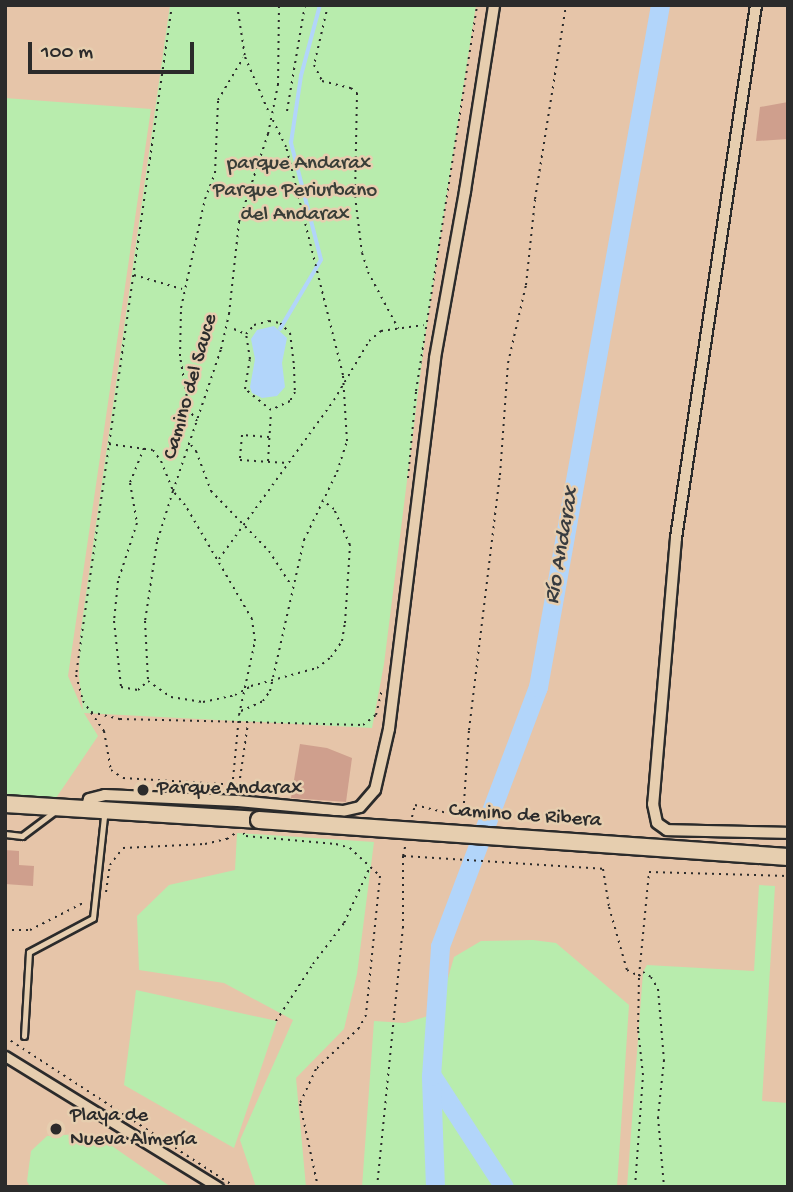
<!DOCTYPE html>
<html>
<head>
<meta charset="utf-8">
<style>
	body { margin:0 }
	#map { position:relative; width:793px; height:1192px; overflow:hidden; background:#e6c5a9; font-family:"Gochi Hand",sans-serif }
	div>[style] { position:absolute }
	.green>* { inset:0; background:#b8ecad }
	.water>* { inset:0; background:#b2d5fa }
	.stream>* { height:3.5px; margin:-1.75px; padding:0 1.75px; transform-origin:1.75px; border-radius:1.75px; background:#b2d5fa }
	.river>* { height:19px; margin:-9.5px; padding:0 9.5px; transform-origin:9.5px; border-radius:9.5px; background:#b2d5fa }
	.building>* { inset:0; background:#cf9f8d }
	.path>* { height:2px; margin-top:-1px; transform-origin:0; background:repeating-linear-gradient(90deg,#2b2b2b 0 2px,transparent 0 7px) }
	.roads { filter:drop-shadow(2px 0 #2b2b2b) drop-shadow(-2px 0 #2b2b2b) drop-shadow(0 2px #2b2b2b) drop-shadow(0 -2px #2b2b2b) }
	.service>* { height:5px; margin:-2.5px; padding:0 2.5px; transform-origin:2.5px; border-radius:2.5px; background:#e6ceaf }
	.pedestrian>* { height:9px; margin:-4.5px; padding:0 4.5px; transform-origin:4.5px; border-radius:4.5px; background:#e6ceaf }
	.minor>* { height:10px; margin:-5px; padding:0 5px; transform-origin:5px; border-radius:5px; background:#e6ceaf }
	.secondary>* { height:16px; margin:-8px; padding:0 8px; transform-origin:8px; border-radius:8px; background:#e6ceaf }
	.bridges { filter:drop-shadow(2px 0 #2b2b2b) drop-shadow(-2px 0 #2b2b2b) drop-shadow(0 2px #2b2b2b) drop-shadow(0 -2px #2b2b2b) }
	.secondary-bridge>* { height:16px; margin:-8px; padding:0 8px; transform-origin:8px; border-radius:8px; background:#e6ceaf }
	.dots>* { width:19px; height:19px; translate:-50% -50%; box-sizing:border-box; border:4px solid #e6ceaf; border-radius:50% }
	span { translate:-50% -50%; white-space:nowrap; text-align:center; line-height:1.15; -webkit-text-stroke:5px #e6ceaf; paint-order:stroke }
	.park-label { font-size:21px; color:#393e38 }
	.street-label { font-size:21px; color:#2b2b2b }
	.poi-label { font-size:21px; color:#2b2b2b }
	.left { translate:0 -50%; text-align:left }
	.water-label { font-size:23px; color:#383c40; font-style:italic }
	.frame { position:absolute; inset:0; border:7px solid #2b2b2b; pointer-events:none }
	.scale { position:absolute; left:28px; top:42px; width:166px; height:32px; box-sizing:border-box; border:4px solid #2b2b2b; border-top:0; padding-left:9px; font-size:21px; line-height:24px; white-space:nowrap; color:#2b2b2b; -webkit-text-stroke:5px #e6ceaf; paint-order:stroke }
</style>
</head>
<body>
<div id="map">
	<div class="green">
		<i style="clip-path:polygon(170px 5px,476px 5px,425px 337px,384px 664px,372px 728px,84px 713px,98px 736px,54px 801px,5px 798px,5px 98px,151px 109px,68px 676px,83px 711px,79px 677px,80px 636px)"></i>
		<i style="clip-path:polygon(237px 833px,374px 842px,357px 974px,344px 1029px,296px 1078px,306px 1187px,256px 1187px,240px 1140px,293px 1020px,224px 983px,139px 970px,137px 916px,169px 885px,235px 870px)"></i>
		<i style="clip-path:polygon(759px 885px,775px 886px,762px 1101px,788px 1103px,788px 1187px,627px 1187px,643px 972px,647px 965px,754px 971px)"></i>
		<i style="clip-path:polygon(533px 940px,556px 943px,629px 1005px,617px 1187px,362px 1187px,374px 1021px,405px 1023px,438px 1013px,454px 957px,481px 941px)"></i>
		<i style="clip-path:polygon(136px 990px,277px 1021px,234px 1148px,124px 1085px)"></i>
		<i style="clip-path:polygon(79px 1134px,112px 1146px,171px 1187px,30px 1187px,27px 1181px,31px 1151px,47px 1136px)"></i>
	</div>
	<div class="water">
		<i style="clip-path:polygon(274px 326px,287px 338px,282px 363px,285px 387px,277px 396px,262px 398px,252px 393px,250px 387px,255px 359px,251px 339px,257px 330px)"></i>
	</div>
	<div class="stream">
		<i style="left:280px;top:329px;width:80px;rotate:-59.3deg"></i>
		<i style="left:321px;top:260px;width:121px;rotate:-104.4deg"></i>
		<i style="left:291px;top:143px;width:68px;rotate:-81.5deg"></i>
		<i style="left:301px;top:76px;width:73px;rotate:-75deg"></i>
	</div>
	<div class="river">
		<i style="left:432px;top:1076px;width:132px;rotate:57deg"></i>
		<i style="left:435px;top:1187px;width:111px;rotate:-92.1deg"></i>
		<i style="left:431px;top:1076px;width:130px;rotate:-86deg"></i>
		<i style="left:440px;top:946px;width:277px;rotate:-69.3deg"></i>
		<i style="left:538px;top:687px;width:693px;rotate:-79.86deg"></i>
	</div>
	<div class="building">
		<i style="clip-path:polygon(788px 102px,788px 139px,756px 141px,760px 107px)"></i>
		<i style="clip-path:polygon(300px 744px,327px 748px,352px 758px,346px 802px,291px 798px)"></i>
		<i style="clip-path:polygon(5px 850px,19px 851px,19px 865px,34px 866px,33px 886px,5px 884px)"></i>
	</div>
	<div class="path">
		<i style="left:172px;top:5px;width:677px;rotate:98.15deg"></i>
		<i style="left:76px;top:675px;width:27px;rotate:75deg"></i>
		<i style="left:83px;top:701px;width:37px;rotate:55deg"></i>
		<i style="left:104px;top:731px;width:40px;rotate:80deg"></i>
		<i style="left:111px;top:770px;width:14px;rotate:34deg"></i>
		<i style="left:123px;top:778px;width:116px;rotate:3.5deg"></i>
		<i style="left:239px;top:785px;width:63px;rotate:-81.7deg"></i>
		<i style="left:237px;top:5px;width:53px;rotate:81.3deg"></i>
		<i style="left:245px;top:57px;width:63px;rotate:66.7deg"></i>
		<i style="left:328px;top:5px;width:62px;rotate:103.1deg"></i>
		<i style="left:314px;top:65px;width:18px;rotate:63deg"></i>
		<i style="left:322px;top:81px;width:30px;rotate:14deg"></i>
		<i style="left:351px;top:88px;width:8px;rotate:40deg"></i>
		<i style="left:357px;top:93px;width:103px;rotate:91.1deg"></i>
		<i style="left:355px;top:196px;width:57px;rotate:83deg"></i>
		<i style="left:362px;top:253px;width:20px;rotate:72deg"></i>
		<i style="left:368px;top:272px;width:64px;rotate:61.8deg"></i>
		<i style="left:287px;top:111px;width:108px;rotate:-80.4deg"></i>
		<i style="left:134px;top:275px;width:50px;rotate:16.3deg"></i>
		<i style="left:269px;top:321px;width:11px;rotate:10deg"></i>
		<i style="left:280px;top:323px;width:14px;rotate:45deg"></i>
		<i style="left:290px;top:333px;width:34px;rotate:83deg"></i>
		<i style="left:294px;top:367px;width:25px;rotate:88deg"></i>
		<i style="left:295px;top:392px;width:10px;rotate:119deg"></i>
		<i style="left:290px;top:401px;width:21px;rotate:155deg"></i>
		<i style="left:271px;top:410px;width:33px;rotate:-141deg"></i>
		<i style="left:245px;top:389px;width:30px;rotate:-81deg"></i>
		<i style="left:250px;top:359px;width:25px;rotate:-99deg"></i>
		<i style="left:246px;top:334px;width:12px;rotate:-48deg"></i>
		<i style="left:254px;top:325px;width:16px;rotate:-15deg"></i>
		<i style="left:234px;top:329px;width:12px;rotate:24deg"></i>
		<i style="left:197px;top:421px;width:14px;rotate:-126deg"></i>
		<i style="left:189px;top:410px;width:55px;rotate:-99.5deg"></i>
		<i style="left:180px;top:356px;width:48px;rotate:-88.8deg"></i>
		<i style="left:181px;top:308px;width:112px;rotate:-77.6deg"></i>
		<i style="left:205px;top:199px;width:28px;rotate:-69deg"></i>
		<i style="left:215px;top:173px;width:73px;rotate:-87.6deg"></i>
		<i style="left:218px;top:100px;width:49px;rotate:-59.2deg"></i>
		<i style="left:269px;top:437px;width:27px;rotate:-176deg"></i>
		<i style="left:242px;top:435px;width:25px;rotate:95deg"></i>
		<i style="left:240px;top:460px;width:48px;rotate:3.6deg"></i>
		<i style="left:109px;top:444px;width:44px;rotate:7.8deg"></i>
		<i style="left:153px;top:450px;width:14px;rotate:54deg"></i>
		<i style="left:161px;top:461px;width:32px;rotate:68deg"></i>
		<i style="left:173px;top:491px;width:53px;rotate:107.4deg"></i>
		<i style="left:157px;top:542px;width:80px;rotate:98.6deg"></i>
		<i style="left:145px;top:621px;width:60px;rotate:87.1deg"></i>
		<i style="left:148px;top:681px;width:28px;rotate:35deg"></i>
		<i style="left:171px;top:697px;width:32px;rotate:9deg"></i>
		<i style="left:203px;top:702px;width:33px;rotate:-12deg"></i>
		<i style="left:235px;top:695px;width:18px;rotate:-29deg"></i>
		<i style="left:251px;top:686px;width:68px;rotate:-15.3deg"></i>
		<i style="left:317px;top:668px;width:18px;rotate:-38deg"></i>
		<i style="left:331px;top:657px;width:19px;rotate:-55deg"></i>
		<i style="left:342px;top:641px;width:18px;rotate:-81deg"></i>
		<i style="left:345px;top:623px;width:78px;rotate:-86.3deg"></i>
		<i style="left:350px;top:545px;width:39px;rotate:-114deg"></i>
		<i style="left:334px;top:509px;width:15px;rotate:-143deg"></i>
		<i style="left:191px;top:445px;width:8px;rotate:50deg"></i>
		<i style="left:196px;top:451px;width:43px;rotate:69.4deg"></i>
		<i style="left:211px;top:491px;width:83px;rotate:46deg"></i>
		<i style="left:269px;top:551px;width:40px;rotate:57.1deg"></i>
		<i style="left:144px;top:448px;width:38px;rotate:112deg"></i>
		<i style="left:130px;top:483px;width:41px;rotate:80.1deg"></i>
		<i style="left:137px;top:523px;width:61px;rotate:108.1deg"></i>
		<i style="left:118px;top:581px;width:40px;rotate:95.7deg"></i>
		<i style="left:114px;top:621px;width:66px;rotate:83.9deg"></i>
		<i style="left:121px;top:687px;width:17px;rotate:10deg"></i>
		<i style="left:138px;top:690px;width:12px;rotate:-42deg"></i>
		<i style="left:268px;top:461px;width:49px;rotate:-86.5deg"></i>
		<i style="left:408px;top:478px;width:87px;rotate:-84.7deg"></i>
		<i style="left:416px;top:391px;width:391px;rotate:-81deg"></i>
		<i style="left:219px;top:559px;width:196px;rotate:-54.1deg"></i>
		<i style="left:334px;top:400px;width:69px;rotate:-59.3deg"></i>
		<i style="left:369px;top:341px;width:16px;rotate:-40deg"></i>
		<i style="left:381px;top:331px;width:43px;rotate:-7.9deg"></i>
		<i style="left:241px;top:711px;width:24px;rotate:-24deg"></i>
		<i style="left:263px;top:701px;width:12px;rotate:-55deg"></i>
		<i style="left:270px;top:691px;width:155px;rotate:-77.3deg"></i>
		<i style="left:304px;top:540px;width:76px;rotate:-64.1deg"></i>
		<i style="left:337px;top:472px;width:33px;rotate:-72deg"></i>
		<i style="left:347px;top:441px;width:66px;rotate:-93.5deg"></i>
		<i style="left:343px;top:375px;width:235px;rotate:-104deg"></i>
		<i style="left:286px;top:147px;width:30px;rotate:-116deg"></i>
		<i style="left:91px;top:712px;width:30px;rotate:14deg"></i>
		<i style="left:120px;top:719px;width:243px;rotate:1.4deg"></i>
		<i style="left:363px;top:725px;width:16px;rotate:-38deg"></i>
		<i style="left:376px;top:715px;width:27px;rotate:-77deg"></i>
		<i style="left:233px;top:779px;width:64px;rotate:-84.6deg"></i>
		<i style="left:239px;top:715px;width:76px;rotate:-77.8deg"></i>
		<i style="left:255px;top:641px;width:22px;rotate:-98deg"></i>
		<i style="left:252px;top:619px;width:132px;rotate:-120.4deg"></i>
		<i style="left:185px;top:505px;width:18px;rotate:-131deg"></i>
		<i style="left:173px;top:491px;width:150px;rotate:-71.3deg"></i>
		<i style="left:221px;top:349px;width:36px;rotate:-77deg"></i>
		<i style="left:229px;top:314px;width:93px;rotate:-83.8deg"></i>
		<i style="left:239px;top:222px;width:93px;rotate:-71.8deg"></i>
		<i style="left:268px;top:134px;width:50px;rotate:-78.5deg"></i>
		<i style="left:278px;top:85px;width:80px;rotate:-89.3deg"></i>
		<i style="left:412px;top:817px;width:12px;rotate:-76deg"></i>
		<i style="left:415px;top:805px;width:49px;rotate:14deg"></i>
		<i style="left:463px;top:817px;width:87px;rotate:-86.1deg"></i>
		<i style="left:469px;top:730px;width:257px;rotate:-83.1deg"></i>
		<i style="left:500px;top:475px;width:112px;rotate:-85.9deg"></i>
		<i style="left:508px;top:363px;width:80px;rotate:-77deg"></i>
		<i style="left:526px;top:285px;width:86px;rotate:-84deg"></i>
		<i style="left:535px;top:199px;width:196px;rotate:-80.9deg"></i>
		<i style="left:243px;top:833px;width:4px;rotate:45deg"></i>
		<i style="left:246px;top:836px;width:90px;rotate:5.1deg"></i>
		<i style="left:336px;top:844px;width:15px;rotate:16deg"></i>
		<i style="left:350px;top:848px;width:41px;rotate:43deg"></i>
		<i style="left:380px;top:876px;width:140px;rotate:95.8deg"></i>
		<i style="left:366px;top:1015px;width:15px;rotate:118deg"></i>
		<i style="left:359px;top:1028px;width:59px;rotate:136.4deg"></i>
		<i style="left:316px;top:1069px;width:38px;rotate:115deg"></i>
		<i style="left:300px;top:1104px;width:85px;rotate:77.8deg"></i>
		<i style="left:404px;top:856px;width:199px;rotate:3.7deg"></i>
		<i style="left:603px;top:869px;width:38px;rotate:81deg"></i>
		<i style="left:609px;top:907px;width:66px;rotate:74.1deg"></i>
		<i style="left:627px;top:970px;width:13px;rotate:27deg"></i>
		<i style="left:639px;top:976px;width:6px;rotate:-45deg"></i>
		<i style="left:643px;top:972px;width:9px;rotate:32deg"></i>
		<i style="left:651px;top:977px;width:14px;rotate:60deg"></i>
		<i style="left:658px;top:989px;width:71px;rotate:85.2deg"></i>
		<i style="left:664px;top:1060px;width:57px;rotate:96deg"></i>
		<i style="left:658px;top:1117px;width:70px;rotate:85.1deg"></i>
		<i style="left:106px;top:892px;width:27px;rotate:-82deg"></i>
		<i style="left:110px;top:865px;width:21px;rotate:-53deg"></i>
		<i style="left:123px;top:848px;width:82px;rotate:-2.8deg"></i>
		<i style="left:205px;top:844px;width:23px;rotate:-13deg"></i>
		<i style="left:227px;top:839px;width:12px;rotate:-35deg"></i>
		<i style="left:5px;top:930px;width:25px"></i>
		<i style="left:30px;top:930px;width:62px;rotate:-27deg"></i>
		<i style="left:276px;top:1021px;width:68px;rotate:-57deg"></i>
		<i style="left:313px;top:964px;width:51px;rotate:-52.9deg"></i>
		<i style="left:344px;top:923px;width:62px;rotate:-65.1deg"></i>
		<i style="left:5px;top:1037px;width:275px;rotate:33.1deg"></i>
		<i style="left:377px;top:1187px;width:260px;rotate:-84.3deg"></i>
		<i style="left:403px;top:928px;width:72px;rotate:-90deg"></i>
		<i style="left:403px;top:856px;width:13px;rotate:-77deg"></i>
		<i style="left:635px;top:1187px;width:112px;rotate:-85.9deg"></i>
		<i style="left:643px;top:1075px;width:46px;rotate:-96.2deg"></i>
		<i style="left:638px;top:1029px;width:53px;rotate:-88.9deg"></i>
		<i style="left:639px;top:976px;width:104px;rotate:-84.5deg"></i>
		<i style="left:649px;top:872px;width:139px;rotate:1.6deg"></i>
	</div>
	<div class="roads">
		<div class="service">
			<i style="left:5px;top:834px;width:17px;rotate:7deg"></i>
			<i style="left:22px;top:836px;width:40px;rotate:-37deg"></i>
			<i style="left:24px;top:1036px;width:84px;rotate:-86.6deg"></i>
			<i style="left:29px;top:952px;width:72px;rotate:-28deg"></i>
			<i style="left:93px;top:918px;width:102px;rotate:-83.8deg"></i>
			<i style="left:104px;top:817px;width:4px;rotate:-135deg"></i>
		</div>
		<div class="pedestrian">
			<i style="left:5px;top:1056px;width:250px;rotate:31.6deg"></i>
		</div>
		<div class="minor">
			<i style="left:756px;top:5px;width:539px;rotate:98.54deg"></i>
			<i style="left:676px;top:538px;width:267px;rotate:94.9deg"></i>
			<i style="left:653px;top:804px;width:19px;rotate:78deg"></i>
			<i style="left:657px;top:823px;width:12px;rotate:35deg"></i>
			<i style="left:667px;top:830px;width:121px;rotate:1.4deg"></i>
			<i style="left:86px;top:809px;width:10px;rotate:-73deg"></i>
			<i style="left:89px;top:799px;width:16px;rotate:-14deg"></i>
			<i style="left:105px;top:795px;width:133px;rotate:2.6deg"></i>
			<i style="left:238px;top:801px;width:105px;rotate:5.4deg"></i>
			<i style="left:343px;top:811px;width:17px;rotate:-13deg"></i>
			<i style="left:360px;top:807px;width:23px;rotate:-49deg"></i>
			<i style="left:375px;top:790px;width:63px;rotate:-77.1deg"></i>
			<i style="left:389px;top:729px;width:374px;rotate:-82.9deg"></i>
			<i style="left:435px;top:358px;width:170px;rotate:-79.8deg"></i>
			<i style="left:465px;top:191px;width:188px;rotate:-81.1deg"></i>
		</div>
		<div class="secondary">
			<i style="left:5px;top:804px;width:255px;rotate:3.6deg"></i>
		</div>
	</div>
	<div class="bridges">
		<div class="secondary-bridge">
			<i style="left:259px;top:820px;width:530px;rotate:4deg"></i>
		</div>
	</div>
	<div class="dots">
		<i style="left:143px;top:790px;background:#2b2b2b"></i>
		<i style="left:56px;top:1129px;background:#2b2b2b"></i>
	</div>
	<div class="park-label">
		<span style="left:299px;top:165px">parque Andarax</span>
		<span style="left:295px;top:204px">Parque Periurbano<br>del Andarax</span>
	</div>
	<div class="street-label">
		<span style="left:192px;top:387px;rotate:-74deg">Camino del Sauce</span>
		<span style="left:525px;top:817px;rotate:4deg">Camino de Ribera</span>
	</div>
	<div class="poi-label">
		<span class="left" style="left:157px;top:790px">Parque Andarax</span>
		<span class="left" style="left:70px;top:1129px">Playa de<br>Nueva Almería</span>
	</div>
	<div class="water-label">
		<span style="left:563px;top:546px;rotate:-80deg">Río Andarax</span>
	</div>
	<div class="frame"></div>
	<div class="scale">100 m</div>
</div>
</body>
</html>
